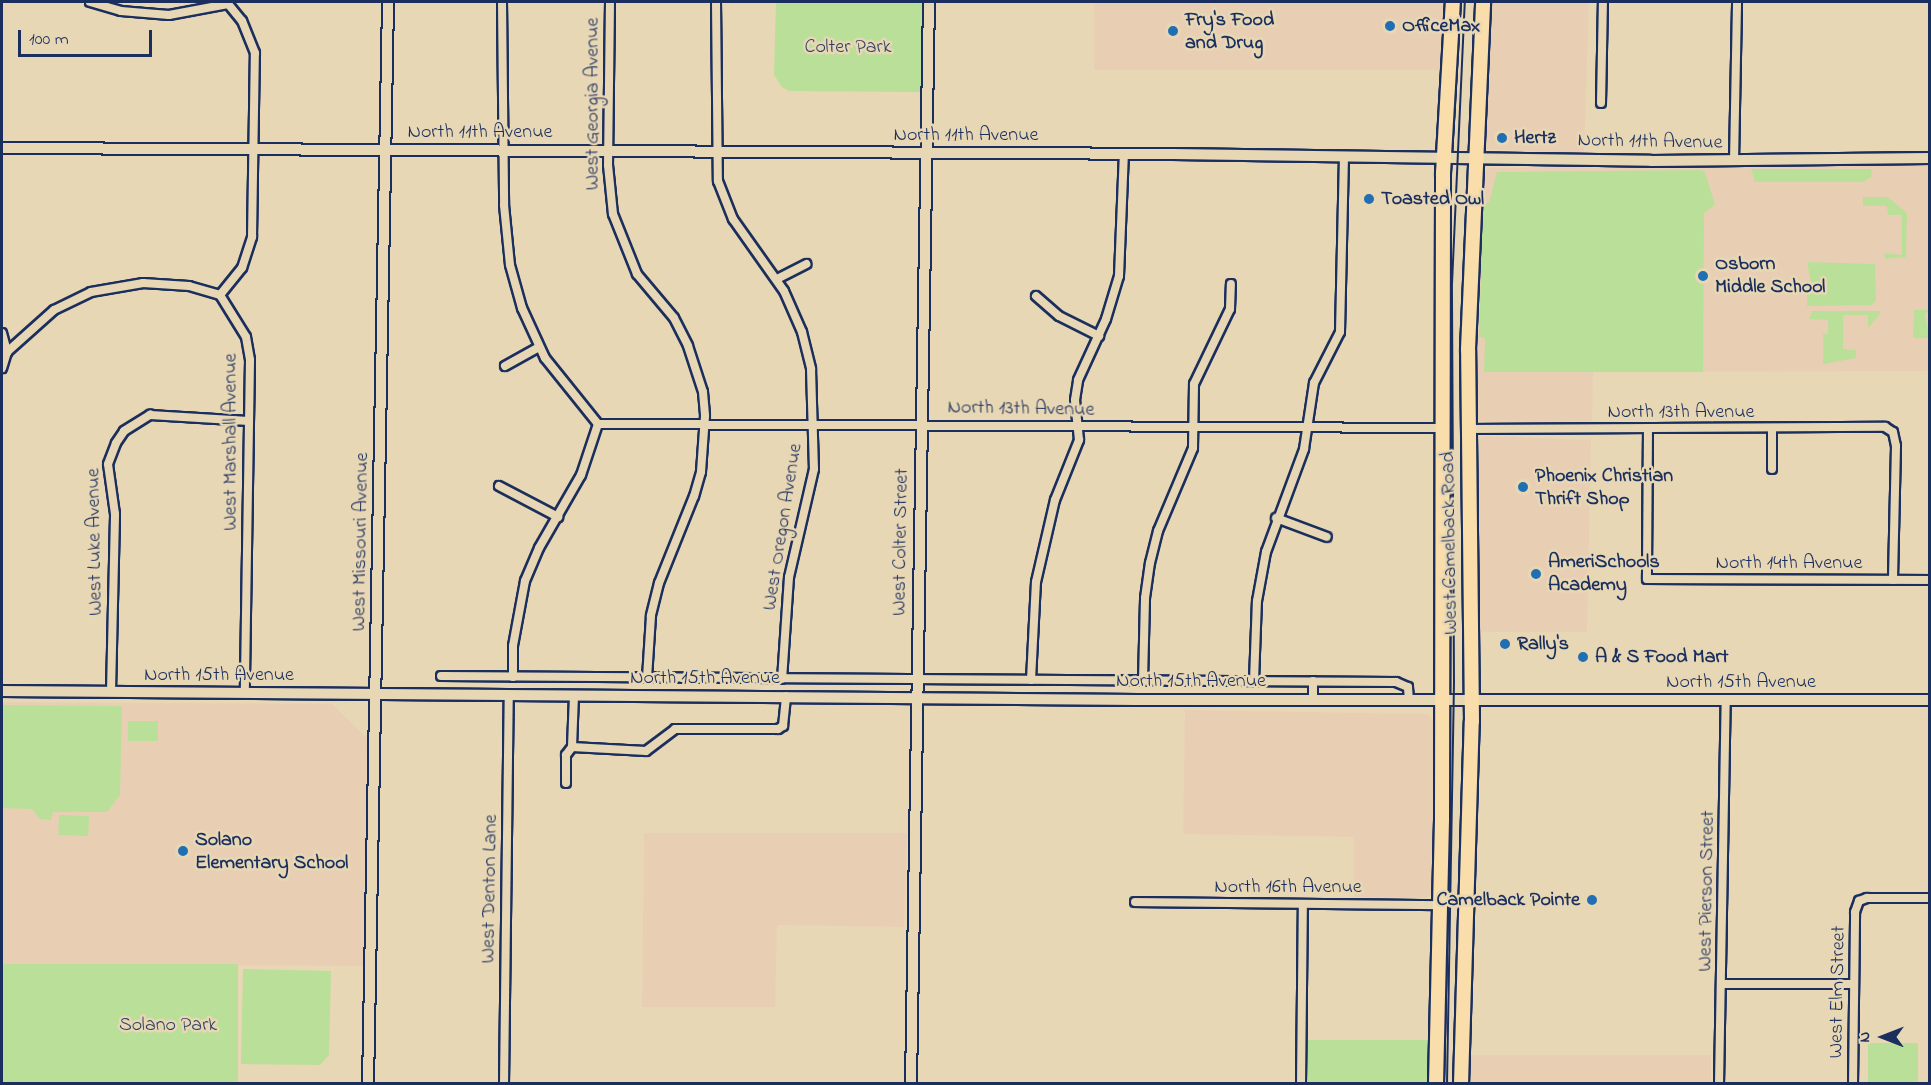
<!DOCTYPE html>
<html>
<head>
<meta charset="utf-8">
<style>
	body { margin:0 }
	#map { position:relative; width:1931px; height:1085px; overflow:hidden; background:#e8d7b4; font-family:"Indie Flower",sans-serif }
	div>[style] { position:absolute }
	.built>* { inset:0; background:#e8cfb4; transform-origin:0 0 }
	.green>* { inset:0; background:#badf99; transform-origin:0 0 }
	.roads { filter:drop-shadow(2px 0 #1b2f5e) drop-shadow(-2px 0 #1b2f5e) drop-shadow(0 2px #1b2f5e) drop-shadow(0 -2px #1b2f5e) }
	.minor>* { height:8px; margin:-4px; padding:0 4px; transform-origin:4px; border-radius:4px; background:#e8d7b4 }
	.tertiary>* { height:10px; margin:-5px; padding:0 5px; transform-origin:5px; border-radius:5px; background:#e8d7b4 }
	.primary>* { height:14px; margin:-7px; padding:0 7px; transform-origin:7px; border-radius:7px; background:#f9deab }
	.tram>* { height:1.5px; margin:-0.75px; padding:0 0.75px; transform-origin:0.75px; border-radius:0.75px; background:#1b2f5e }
	.dots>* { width:16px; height:16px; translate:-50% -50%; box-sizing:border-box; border:3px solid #e8d7b4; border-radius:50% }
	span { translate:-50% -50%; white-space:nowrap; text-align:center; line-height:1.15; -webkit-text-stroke:5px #e8d7b4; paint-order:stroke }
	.poi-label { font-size:20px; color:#1b2f5e; font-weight:700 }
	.left { translate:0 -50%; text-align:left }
	.right { translate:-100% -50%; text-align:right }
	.park-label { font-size:20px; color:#2b4164 }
	.street-label { font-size:20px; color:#1b2f5e }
	.frame { position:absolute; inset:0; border:3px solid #1b2f5e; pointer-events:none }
	.north { position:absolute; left:1853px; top:1007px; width:60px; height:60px; -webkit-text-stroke:4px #e8d7b4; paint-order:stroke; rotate:270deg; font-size:16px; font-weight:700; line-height:24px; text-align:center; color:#1b2f5e }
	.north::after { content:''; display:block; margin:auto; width:21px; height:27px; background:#1b2f5e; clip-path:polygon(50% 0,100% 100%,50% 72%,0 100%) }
	.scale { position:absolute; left:18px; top:30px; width:134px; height:27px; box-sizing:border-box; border:3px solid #1b2f5e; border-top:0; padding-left:8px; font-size:18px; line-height:21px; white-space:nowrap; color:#1b2f5e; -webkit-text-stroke:4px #e8d7b4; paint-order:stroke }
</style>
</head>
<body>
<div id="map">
	<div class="built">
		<i style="left:1094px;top:2px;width:351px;height:68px"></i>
		<i style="clip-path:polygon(1492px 2px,1589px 2px,1584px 153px,1485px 149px,1480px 143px)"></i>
		<i style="clip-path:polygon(1929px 165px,1929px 371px,1593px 372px,1592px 421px,1482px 422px,1473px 417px,1480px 180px,1488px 168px)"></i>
		<i style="clip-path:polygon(1483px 436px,1591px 440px,1587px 632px,1478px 632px,1476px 441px)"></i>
		<i style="clip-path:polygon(2px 702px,332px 704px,367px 738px,363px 966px,2px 964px)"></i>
		<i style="clip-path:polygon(1185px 710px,1428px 714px,1434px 723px,1436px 791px,1433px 894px,1425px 898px,1354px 897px,1354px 837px,1183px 834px)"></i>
		<i style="clip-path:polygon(644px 833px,907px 833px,904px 927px,777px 925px,775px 1007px,642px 1007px)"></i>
		<i style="left:1468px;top:1055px;width:243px;height:29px"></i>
	</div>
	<div class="green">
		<i style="clip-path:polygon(776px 2px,922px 2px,921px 92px,789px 91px,782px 87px,774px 75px)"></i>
		<i style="clip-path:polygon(1751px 169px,1871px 169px,1872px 176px,1864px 182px,1755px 182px)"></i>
		<i style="clip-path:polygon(1700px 170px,1705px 172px,1715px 205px,1704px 213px,1703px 372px,1484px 372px,1485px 338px,1479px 337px,1483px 203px,1489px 203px,1497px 172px)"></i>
		<i style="clip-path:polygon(1863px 197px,1888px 197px,1907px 213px,1906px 257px,1885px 259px,1884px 253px,1902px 255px,1902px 215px,1888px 215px,1887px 206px,1863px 206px)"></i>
		<i style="clip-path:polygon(1807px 262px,1875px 264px,1876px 301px,1871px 305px,1807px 306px,1807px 293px,1812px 288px)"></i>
		<i style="clip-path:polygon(1914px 310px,1929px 310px,1925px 315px,1929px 338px,1913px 338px)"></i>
		<i style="clip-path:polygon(1812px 311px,1880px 311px,1880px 314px,1868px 328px,1868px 315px,1843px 315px,1843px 349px,1856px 350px,1856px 358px,1823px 364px,1823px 334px,1828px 334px,1828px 320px,1809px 319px)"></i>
		<i style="clip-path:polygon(2px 705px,122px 706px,120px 795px,107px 812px,53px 812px,51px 820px,40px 819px,32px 809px,2px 808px)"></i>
		<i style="left:128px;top:721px;width:30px;height:20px"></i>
		<i style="left:59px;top:815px;width:30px;height:20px;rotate:2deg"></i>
		<i style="left:2px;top:964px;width:236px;height:119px"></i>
		<i style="clip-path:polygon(243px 969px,331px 971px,329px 1055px,320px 1065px,241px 1064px)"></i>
		<i style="left:1308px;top:1040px;width:123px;height:44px"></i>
		<i style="left:1868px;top:1043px;width:50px;height:40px"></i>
	</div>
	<div class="roads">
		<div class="minor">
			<i style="left:90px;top:2px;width:32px;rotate:16deg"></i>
			<i style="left:121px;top:11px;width:48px;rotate:4.8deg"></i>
			<i style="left:169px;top:15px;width:60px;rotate:-10.6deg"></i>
			<i style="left:502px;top:2px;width:203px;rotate:89.4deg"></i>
			<i style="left:504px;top:205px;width:60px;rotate:84.3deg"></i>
			<i style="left:510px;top:265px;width:45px;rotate:74.4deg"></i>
			<i style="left:522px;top:308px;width:55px;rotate:65.3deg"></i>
			<i style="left:545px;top:358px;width:85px;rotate:51.2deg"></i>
			<i style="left:598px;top:424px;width:54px;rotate:108.4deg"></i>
			<i style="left:581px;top:475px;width:84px;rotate:119.9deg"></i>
			<i style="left:539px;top:548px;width:36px;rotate:113deg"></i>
			<i style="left:525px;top:581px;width:66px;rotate:100.5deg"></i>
			<i style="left:513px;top:646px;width:31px;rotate:90deg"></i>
			<i style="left:610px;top:2px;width:163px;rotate:90.7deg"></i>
			<i style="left:608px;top:165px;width:49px;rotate:84.2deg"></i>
			<i style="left:613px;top:214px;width:65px;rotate:68.2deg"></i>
			<i style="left:637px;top:274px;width:57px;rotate:49.9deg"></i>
			<i style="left:674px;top:318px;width:31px;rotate:63deg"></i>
			<i style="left:688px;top:346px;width:48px;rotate:71.9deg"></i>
			<i style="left:703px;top:392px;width:24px;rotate:85deg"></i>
			<i style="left:705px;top:416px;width:56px;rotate:94.1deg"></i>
			<i style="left:701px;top:472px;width:25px;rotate:106deg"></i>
			<i style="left:694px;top:496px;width:94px;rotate:111.9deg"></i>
			<i style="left:659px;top:583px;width:34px;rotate:104deg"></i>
			<i style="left:651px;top:616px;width:62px;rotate:93.7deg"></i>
			<i style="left:716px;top:2px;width:179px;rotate:89.4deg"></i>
			<i style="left:718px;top:181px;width:41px;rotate:68.5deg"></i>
			<i style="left:733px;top:219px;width:88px;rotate:54.7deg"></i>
			<i style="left:784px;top:291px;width:45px;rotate:66.3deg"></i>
			<i style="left:802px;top:332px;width:38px;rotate:76deg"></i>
			<i style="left:811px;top:369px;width:100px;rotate:88.3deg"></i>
			<i style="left:814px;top:469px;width:111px;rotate:103deg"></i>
			<i style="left:789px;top:577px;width:102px;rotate:93.9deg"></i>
			<i style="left:1601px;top:103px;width:101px;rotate:-88.9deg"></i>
			<i style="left:1734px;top:161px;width:159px;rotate:-88.9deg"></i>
			<i style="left:777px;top:279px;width:33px;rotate:-27deg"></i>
			<i style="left:220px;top:295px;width:49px;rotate:58.2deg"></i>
			<i style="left:246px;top:337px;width:23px;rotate:80deg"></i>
			<i style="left:250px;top:360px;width:333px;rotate:90.9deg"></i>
			<i style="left:220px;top:295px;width:35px;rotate:-51deg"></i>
			<i style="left:242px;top:268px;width:33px;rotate:-72deg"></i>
			<i style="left:252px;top:237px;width:184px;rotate:-89.1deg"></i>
			<i style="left:255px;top:53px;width:35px;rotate:-112deg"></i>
			<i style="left:242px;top:21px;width:22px;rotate:-129deg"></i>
			<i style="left:1036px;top:296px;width:30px;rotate:41deg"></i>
			<i style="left:1059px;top:316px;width:45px;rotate:26.6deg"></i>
			<i style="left:2px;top:333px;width:20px;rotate:75deg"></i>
			<i style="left:7px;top:352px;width:17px;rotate:107deg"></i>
			<i style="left:2px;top:352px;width:5px"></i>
			<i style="left:7px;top:352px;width:63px;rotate:-41.8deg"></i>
			<i style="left:54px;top:310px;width:41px;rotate:-25.9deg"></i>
			<i style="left:91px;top:292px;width:53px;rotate:-9.8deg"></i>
			<i style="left:143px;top:283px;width:46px;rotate:3.7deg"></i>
			<i style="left:189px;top:286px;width:32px;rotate:16deg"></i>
			<i style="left:505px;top:366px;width:39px;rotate:-29deg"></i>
			<i style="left:598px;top:424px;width:846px;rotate:0.27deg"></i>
			<i style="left:1648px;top:428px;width:151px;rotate:90.4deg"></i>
			<i style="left:1647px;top:579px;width:283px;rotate:0.2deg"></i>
			<i style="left:1772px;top:428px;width:41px;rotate:90deg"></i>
			<i style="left:1467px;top:429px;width:418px;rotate:-0.3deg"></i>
			<i style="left:1885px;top:427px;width:9px;rotate:32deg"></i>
			<i style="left:1893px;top:432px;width:14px;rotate:78deg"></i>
			<i style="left:1896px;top:446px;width:134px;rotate:91.3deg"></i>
			<i style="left:499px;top:486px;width:67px;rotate:27.7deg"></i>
			<i style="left:1276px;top:518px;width:54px;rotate:20.4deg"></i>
			<i style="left:441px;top:676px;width:955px;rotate:0.36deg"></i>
			<i style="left:1396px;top:682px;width:13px;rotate:23deg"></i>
			<i style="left:1408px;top:687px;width:13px;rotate:86deg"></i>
			<i style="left:1031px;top:680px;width:98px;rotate:-87.1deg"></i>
			<i style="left:1036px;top:582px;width:84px;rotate:-77deg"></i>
			<i style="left:1055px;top:500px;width:65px;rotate:-68.2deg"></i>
			<i style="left:1079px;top:440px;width:40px;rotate:-95.7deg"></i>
			<i style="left:1075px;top:400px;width:20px;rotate:-81deg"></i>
			<i style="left:1078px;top:380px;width:67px;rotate:-65.3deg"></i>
			<i style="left:1106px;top:319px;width:45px;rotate:-73.2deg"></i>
			<i style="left:1119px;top:276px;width:122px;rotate:-87.7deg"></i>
			<i style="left:1143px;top:681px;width:83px;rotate:-88.6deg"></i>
			<i style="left:1145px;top:598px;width:35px;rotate:-82deg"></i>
			<i style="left:1150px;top:563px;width:33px;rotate:-76deg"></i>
			<i style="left:1158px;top:531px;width:90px;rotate:-67.1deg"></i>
			<i style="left:1193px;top:448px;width:64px;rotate:-89.1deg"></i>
			<i style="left:1194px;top:384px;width:83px;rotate:-64.4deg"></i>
			<i style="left:1230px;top:309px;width:25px;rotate:-88deg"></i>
			<i style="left:1254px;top:681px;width:80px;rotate:-87.9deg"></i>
			<i style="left:1257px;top:601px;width:50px;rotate:-79.6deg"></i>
			<i style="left:1266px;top:552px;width:110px;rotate:-69.7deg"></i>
			<i style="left:1304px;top:449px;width:67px;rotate:-81.4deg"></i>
			<i style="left:1314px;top:383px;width:57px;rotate:-63deg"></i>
			<i style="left:1340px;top:332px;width:176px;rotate:-88.7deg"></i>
			<i style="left:1313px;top:681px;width:19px;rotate:90deg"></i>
			<i style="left:111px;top:692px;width:178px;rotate:-88.7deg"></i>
			<i style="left:115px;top:514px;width:50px;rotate:-98deg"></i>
			<i style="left:108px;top:464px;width:22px;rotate:-69deg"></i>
			<i style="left:116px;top:443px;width:14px;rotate:-56deg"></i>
			<i style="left:124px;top:431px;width:31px;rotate:-32deg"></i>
			<i style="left:150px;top:415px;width:99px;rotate:3.5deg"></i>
			<i style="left:574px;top:695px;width:52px;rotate:92.2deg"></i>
			<i style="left:572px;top:747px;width:74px;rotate:3.1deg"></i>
			<i style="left:646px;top:751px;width:36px;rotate:-37deg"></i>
			<i style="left:675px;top:729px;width:103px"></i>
			<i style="left:778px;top:729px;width:6px;rotate:-31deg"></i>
			<i style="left:783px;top:726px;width:30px;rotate:-84deg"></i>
			<i style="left:566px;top:783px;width:28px;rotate:-90deg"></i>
			<i style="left:566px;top:755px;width:10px;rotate:-53deg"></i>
			<i style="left:1135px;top:902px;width:306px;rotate:0.6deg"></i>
			<i style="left:1721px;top:984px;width:133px"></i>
			<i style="left:504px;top:1084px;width:389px;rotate:-89.3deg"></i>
			<i style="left:1301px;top:1084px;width:180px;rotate:-89.4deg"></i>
			<i style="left:1719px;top:1084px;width:384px;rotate:-89deg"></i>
			<i style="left:1853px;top:1084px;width:172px;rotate:-89.3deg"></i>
			<i style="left:1855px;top:912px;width:12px;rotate:-70deg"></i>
			<i style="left:1859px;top:901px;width:9px;rotate:-21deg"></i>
			<i style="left:1867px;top:898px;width:63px"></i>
		</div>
		<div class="tertiary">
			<i style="left:2px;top:148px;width:1171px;rotate:0.29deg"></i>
			<i style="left:1173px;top:154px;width:478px;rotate:0.8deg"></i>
			<i style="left:1651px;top:161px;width:279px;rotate:-0.6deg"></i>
			<i style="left:2px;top:691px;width:1135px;rotate:0.45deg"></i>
			<i style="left:1137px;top:700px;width:793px"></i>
			<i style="left:368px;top:1084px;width:1082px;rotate:-88.94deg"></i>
			<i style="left:911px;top:1084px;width:1082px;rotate:-89.05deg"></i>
		</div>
		<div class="primary">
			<i style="left:1436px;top:1084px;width:264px;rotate:-88.7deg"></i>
			<i style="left:1442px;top:820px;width:647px;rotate:-89.91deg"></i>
			<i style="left:1443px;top:173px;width:171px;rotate:-86.7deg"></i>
			<i style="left:1461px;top:1084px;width:363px;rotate:-88.3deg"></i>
			<i style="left:1472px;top:721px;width:372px;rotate:-90.6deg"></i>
			<i style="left:1468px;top:349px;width:347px;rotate:-87.5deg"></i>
		</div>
	</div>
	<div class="tram">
		<i style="left:1447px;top:1084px;width:402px;rotate:-89deg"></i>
		<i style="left:1454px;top:682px;width:398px;rotate:-90.3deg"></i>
		<i style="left:1452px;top:284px;width:282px;rotate:-87.4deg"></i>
	</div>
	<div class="dots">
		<i style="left:1390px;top:26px;background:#1f6fb2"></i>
		<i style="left:1173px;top:31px;background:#1f6fb2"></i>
		<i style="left:1502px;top:138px;background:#1f6fb2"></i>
		<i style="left:1369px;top:199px;background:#1f6fb2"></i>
		<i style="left:1703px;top:276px;background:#1f6fb2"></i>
		<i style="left:1523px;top:487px;background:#1f6fb2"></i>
		<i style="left:1536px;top:574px;background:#1f6fb2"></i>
		<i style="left:1505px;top:644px;background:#1f6fb2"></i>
		<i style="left:1583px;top:657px;background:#1f6fb2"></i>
		<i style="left:183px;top:851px;background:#1f6fb2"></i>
		<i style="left:1592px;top:900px;background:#1f6fb2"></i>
	</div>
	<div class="poi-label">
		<span class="left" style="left:1185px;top:32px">Fry's Food<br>and Drug</span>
		<span class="left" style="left:1402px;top:26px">OfficeMax</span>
		<span class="left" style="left:1514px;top:138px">Hertz</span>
		<span class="left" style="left:1381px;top:199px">Toasted Owl</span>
		<span class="left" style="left:1715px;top:276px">Osborn<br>Middle School</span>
		<span class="left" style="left:1535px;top:488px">Phoenix Christian<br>Thrift Shop</span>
		<span class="left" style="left:1548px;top:574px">AmeriSchools<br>Academy</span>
		<span class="left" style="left:1517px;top:644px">Rally's</span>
		<span class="left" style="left:1595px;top:657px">A &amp; S Food Mart</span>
		<span class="left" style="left:195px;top:852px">Solano<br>Elementary School</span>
		<span class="right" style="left:1580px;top:900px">Camelback Pointe</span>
	</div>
	<div class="park-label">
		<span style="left:848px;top:47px">Colter Park</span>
		<span style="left:168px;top:1025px">Solano Park</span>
	</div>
	<div class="street-label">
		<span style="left:593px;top:104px;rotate:-90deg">West Georgia Avenue</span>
		<span style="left:480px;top:132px">North 11th Avenue</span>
		<span style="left:966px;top:135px">North 11th Avenue</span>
		<span style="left:1650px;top:142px;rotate:1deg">North 11th Avenue</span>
		<span style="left:1021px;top:409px;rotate:1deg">North 13th Avenue</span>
		<span style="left:1681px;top:412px">North 13th Avenue</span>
		<span style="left:231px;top:442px;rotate:-90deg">West Marshall Avenue</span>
		<span style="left:783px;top:527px;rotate:-81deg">West Oregon Avenue</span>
		<span style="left:95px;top:542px;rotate:-91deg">West Luke Avenue</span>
		<span style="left:361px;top:542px;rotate:-89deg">West Missouri Avenue</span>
		<span style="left:901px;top:542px;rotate:-89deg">West Colter Street</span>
		<span style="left:1450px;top:543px;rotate:-91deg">West Camelback Road</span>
		<span style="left:1789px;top:563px">North 14th Avenue</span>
		<span style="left:219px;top:675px">North 15th Avenue</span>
		<span style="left:705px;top:678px">North 15th Avenue</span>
		<span style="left:1191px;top:681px">North 15th Avenue</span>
		<span style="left:1741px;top:682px">North 15th Avenue</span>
		<span style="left:1288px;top:887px">North 16th Avenue</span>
		<span style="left:490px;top:889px;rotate:-89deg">West Denton Lane</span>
		<span style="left:1707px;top:891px;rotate:-89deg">West Pierson Street</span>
		<span style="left:1838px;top:992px;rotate:-89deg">West Elm Street</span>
	</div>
	<div class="frame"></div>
	<div class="north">N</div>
	<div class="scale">100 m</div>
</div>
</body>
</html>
